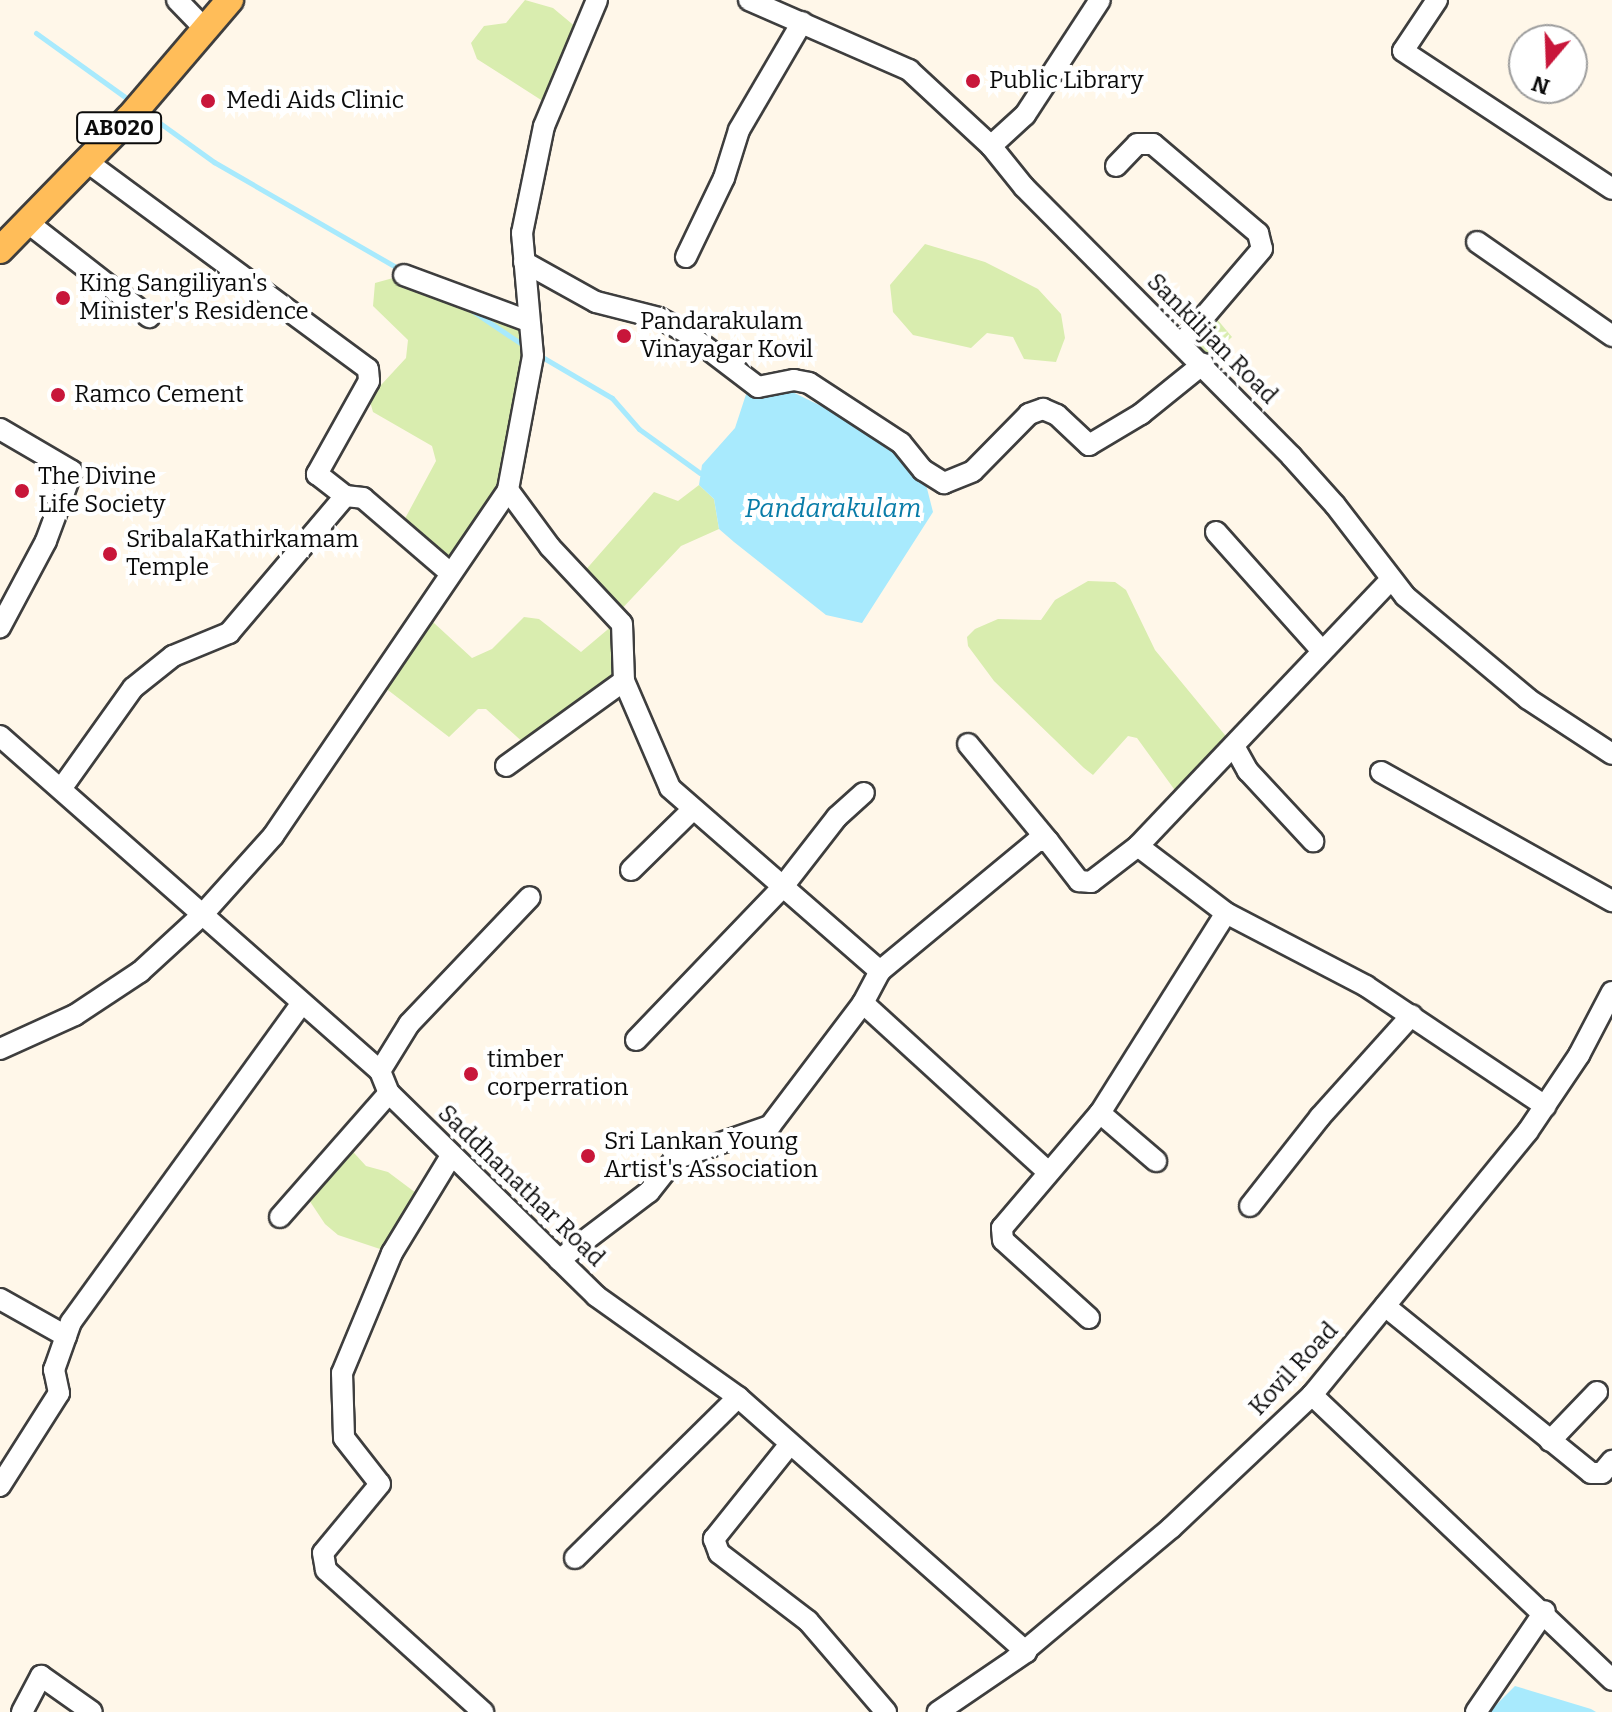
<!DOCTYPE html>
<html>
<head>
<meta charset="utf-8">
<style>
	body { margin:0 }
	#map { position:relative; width:1612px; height:1712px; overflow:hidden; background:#fff7e9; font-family:Bitter,serif }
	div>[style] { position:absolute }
	.green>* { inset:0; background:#d9edaf }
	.water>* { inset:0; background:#a8eafd }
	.stream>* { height:5px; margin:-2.5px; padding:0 2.5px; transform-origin:2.5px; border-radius:2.5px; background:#a8eafd }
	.roads { filter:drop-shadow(2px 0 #3e3e3e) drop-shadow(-2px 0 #3e3e3e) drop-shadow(0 2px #3e3e3e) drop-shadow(0 -2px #3e3e3e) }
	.minor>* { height:20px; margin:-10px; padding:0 10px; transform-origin:10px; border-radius:10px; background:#fff }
	.major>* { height:26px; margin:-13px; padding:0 13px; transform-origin:13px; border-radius:13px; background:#ffbd59 }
	.dots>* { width:22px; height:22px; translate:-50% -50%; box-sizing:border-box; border:4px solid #fff; border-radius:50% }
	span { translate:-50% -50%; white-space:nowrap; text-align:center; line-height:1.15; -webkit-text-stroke:8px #fff; paint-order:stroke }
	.shield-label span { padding:2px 6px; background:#fff; border:2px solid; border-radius:6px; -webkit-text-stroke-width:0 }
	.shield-label { font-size:22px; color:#0b0b0b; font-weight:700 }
	.poi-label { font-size:24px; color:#0b0b0b }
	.left { translate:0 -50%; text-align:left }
	.street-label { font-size:24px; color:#0b0b0b }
	.water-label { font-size:26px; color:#097ca8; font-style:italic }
	.north { position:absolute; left:1508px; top:24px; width:80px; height:80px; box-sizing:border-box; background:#fff; border:2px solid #9d9d9d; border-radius:50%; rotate:199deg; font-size:22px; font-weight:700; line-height:32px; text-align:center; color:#0b0b0b }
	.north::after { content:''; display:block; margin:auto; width:28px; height:36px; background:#c8163a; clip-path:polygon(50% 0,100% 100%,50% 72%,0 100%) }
</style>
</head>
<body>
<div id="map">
	<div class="green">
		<i style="clip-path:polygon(525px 0,553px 8px,583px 33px,552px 107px,477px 59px,471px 43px,484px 26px,506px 23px)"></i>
		<i style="clip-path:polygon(925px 244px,985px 262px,1038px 289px,1061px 314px,1065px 338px,1056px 362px,1024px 359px,1013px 337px,987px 333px,971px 348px,913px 335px,893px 312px,890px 285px)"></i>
		<i style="clip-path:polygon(404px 275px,528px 321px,508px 490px,448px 571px,401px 526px,436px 461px,432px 446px,373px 412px,369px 398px,406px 358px,408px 340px,373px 306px,375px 283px)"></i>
		<i style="clip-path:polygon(1211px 312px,1232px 337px,1203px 364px,1181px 344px)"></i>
		<i style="clip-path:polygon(699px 485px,714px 499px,719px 529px,681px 546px,616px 615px,583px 573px,654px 492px,678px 501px)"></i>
		<i style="clip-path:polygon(1088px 581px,1115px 582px,1126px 590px,1155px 650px,1234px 746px,1182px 800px,1137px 738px,1128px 736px,1093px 775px,1084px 768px,994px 681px,968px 646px,967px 637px,975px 629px,998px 619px,1041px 620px,1055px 600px)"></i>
		<i style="clip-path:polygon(421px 611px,472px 658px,492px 649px,524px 617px,539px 619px,581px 652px,613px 625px,624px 681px,527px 746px,486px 709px,478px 709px,449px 737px,384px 687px)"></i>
		<i style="clip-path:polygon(345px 1143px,366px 1166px,388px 1172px,424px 1199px,392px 1253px,338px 1235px,325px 1224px,303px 1191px)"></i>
	</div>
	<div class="water">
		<i style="clip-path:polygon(753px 373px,918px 453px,933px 512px,862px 623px,826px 615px,734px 542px,719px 529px,714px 499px,699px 485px,702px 465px,735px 428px)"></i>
		<i style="clip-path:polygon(1515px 1686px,1591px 1709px,1596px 1712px,1489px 1712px)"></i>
	</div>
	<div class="stream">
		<i style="left:36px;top:33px;width:118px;rotate:35.7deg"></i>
		<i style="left:146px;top:113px;width:84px;rotate:35.8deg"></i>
		<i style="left:214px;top:162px;width:218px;rotate:30deg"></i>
		<i style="left:468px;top:308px;width:70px;rotate:33.9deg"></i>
		<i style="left:537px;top:354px;width:87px;rotate:30.4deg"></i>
		<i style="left:612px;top:398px;width:41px;rotate:48.9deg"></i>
		<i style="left:639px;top:429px;width:75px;rotate:35.8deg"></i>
	</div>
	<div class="roads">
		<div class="minor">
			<i style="left:177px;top:0;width:42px;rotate:46deg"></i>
			<i style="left:597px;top:0;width:137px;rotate:112.8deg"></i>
			<i style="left:544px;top:126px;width:109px;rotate:101.6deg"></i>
			<i style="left:522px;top:233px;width:123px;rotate:84.9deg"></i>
			<i style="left:533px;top:356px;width:136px;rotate:100.6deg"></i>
			<i style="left:508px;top:490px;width:71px;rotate:53.6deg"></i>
			<i style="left:550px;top:547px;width:105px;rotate:46.9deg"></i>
			<i style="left:622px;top:624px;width:57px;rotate:88deg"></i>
			<i style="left:624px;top:681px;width:116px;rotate:66.7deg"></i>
			<i style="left:670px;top:788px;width:279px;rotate:41.1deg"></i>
			<i style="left:749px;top:0;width:175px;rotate:23.6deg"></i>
			<i style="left:909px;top:70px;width:112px;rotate:42.8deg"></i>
			<i style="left:991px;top:146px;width:53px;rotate:51.2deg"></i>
			<i style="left:1024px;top:187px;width:379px;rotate:45.2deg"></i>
			<i style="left:1291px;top:456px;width:66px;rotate:48.1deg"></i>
			<i style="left:1335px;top:505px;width:115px;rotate:52.4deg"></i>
			<i style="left:1405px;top:596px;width:160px;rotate:39.9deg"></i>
			<i style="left:1528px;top:699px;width:100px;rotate:33.2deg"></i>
			<i style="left:1437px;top:0;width:61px;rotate:123.7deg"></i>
			<i style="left:1403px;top:51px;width:250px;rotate:33.4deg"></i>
			<i style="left:991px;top:146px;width:46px;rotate:-42.4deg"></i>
			<i style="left:1025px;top:115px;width:137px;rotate:-56.9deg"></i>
			<i style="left:86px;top:161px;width:350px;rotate:36.4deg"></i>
			<i style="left:368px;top:369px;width:12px;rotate:85deg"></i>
			<i style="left:369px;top:381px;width:107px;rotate:119.2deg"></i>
			<i style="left:317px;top:474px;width:36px;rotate:38deg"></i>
			<i style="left:1116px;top:166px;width:30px;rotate:-46deg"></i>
			<i style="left:1137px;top:144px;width:16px"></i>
			<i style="left:1153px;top:144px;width:138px;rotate:40.3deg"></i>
			<i style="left:1258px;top:233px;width:16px;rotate:76deg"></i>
			<i style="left:1262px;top:249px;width:125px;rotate:130.5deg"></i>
			<i style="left:27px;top:222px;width:155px;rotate:37.9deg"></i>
			<i style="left:1477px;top:242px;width:165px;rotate:34.8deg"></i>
			<i style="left:686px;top:257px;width:88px;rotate:-64.3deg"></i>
			<i style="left:724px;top:178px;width:50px;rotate:-72.6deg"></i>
			<i style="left:739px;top:130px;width:125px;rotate:-59.7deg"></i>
			<i style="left:524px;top:262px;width:82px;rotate:29.1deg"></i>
			<i style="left:596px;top:302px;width:65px;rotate:14.3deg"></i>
			<i style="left:659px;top:318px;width:32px;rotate:28deg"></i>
			<i style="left:687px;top:333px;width:89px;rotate:37.3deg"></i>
			<i style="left:758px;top:387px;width:37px;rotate:-11deg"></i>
			<i style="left:794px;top:380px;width:15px;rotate:11deg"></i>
			<i style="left:809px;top:383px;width:110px;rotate:33.1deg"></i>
			<i style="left:901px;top:443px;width:35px;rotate:51deg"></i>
			<i style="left:923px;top:470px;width:25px;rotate:32deg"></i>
			<i style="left:944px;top:483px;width:31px;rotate:-22deg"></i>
			<i style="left:973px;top:471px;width:80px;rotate:-45.5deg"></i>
			<i style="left:1029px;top:414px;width:15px;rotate:-20deg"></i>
			<i style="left:1043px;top:409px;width:15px;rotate:23deg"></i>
			<i style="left:1057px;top:415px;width:44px;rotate:43.2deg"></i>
			<i style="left:1089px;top:445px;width:61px;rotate:-30.8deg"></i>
			<i style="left:1141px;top:414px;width:80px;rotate:-38.9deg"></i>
			<i style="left:404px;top:275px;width:132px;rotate:20.4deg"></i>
			<i style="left:0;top:429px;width:83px;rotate:30.3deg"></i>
			<i style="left:72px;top:471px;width:75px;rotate:110.4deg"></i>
			<i style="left:46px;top:541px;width:98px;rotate:118.1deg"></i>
			<i style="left:1216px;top:532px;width:159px;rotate:48.3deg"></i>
			<i style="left:0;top:736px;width:507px;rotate:41.4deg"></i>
			<i style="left:380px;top:1071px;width:24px;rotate:68deg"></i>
			<i style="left:389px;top:1093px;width:290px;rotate:44.4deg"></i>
			<i style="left:596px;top:1296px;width:174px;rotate:35.4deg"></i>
			<i style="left:738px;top:1397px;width:385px;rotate:41.5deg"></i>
			<i style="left:1026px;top:1652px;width:107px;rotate:145.7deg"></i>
			<i style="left:968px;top:744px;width:126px;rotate:50.5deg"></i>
			<i style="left:1234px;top:746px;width:29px;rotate:61deg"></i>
			<i style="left:1248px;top:771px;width:96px;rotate:47.1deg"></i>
			<i style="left:506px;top:766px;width:145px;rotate:-35.8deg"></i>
			<i style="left:1381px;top:772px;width:265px;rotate:29.2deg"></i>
			<i style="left:61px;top:789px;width:124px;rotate:-54.5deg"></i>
			<i style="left:133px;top:688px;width:51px;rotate:-38.7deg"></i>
			<i style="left:173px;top:656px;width:61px;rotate:-22.3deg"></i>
			<i style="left:229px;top:633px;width:180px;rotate:-49.7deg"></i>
			<i style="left:345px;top:496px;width:18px;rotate:6deg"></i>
			<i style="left:363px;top:498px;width:112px;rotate:40.7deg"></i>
			<i style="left:1138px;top:846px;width:111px;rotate:37.3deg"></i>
			<i style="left:1226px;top:913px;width:158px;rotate:27.5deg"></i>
			<i style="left:1366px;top:986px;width:216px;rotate:33.8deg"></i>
			<i style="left:631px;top:870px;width:87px;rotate:-44.5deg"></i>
			<i style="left:863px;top:1003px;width:251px;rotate:42.4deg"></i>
			<i style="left:636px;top:1040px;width:209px;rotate:-46.2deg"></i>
			<i style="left:781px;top:889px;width:91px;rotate:-52.1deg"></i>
			<i style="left:837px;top:817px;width:36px;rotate:-42deg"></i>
			<i style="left:0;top:1049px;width:82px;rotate:-24.4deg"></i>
			<i style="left:75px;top:1015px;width:78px;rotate:-33.5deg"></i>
			<i style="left:140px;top:972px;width:86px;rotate:-42.6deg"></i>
			<i style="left:203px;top:914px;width:105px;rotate:-48.1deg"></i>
			<i style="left:273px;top:836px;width:418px;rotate:-55.8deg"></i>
			<i style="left:380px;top:1071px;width:55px;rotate:-58.3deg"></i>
			<i style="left:409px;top:1024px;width:175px;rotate:-46.4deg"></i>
			<i style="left:1100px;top:1113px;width:74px;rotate:40.6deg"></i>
			<i style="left:451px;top:1156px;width:114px;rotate:121.3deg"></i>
			<i style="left:392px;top:1253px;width:130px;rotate:112.6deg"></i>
			<i style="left:342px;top:1373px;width:65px;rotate:88.2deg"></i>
			<i style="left:344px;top:1438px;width:58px;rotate:52deg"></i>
			<i style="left:380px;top:1484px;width:89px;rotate:129.6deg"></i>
			<i style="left:323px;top:1553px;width:17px;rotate:80deg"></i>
			<i style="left:326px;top:1570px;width:212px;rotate:42.1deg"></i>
			<i style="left:1250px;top:1206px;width:113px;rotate:-51.8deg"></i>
			<i style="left:1320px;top:1117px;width:137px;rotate:-48deg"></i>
			<i style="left:280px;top:1217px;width:165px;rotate:-48.7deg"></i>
			<i style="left:559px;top:1260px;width:113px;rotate:-37.1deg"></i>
			<i style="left:649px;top:1192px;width:42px;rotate:-51.8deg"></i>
			<i style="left:675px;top:1159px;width:101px;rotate:-19.2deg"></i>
			<i style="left:770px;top:1126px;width:154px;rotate:-52.9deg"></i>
			<i style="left:863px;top:1003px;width:36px;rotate:-62deg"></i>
			<i style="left:880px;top:971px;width:204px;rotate:-39.6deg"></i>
			<i style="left:1037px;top:841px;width:11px"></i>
			<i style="left:1048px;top:841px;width:51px;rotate:52.2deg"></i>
			<i style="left:1079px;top:881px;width:12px;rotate:5deg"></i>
			<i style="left:1091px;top:882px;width:59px;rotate:-37.5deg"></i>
			<i style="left:1138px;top:846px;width:368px;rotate:-46.5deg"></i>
			<i style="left:0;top:1299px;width:76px;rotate:29.3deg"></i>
			<i style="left:1385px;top:1306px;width:265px;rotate:39deg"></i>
			<i style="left:1591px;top:1473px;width:11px"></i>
			<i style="left:1602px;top:1473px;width:16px;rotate:-50deg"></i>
			<i style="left:1089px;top:1318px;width:116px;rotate:-137.8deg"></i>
			<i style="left:1003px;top:1240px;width:12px;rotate:-95deg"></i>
			<i style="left:1002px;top:1228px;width:151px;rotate:-49.6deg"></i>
			<i style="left:1100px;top:1113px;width:236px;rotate:-57.8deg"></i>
			<i style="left:1312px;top:1395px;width:414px;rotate:43.5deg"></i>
			<i style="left:1550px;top:1441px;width:68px;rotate:-46.2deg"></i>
			<i style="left:790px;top:1444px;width:122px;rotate:128.7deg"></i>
			<i style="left:714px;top:1539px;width:15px;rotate:70deg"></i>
			<i style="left:719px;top:1553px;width:112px;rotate:37.4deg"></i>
			<i style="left:808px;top:1621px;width:120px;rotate:49.4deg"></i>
			<i style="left:0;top:1486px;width:110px;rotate:-57.6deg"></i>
			<i style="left:59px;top:1393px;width:24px;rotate:-102deg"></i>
			<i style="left:54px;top:1370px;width:51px;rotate:-70.5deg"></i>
			<i style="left:71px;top:1322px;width:392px;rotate:-54.1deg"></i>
			<i style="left:575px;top:1558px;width:229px;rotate:-44.6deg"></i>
			<i style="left:1015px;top:1659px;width:204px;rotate:-40deg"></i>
			<i style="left:1171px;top:1528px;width:194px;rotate:-43.3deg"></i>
			<i style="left:1312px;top:1395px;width:341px;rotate:-50.7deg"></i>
			<i style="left:1528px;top:1131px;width:92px;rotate:-56.1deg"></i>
			<i style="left:1579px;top:1055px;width:71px;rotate:-62.4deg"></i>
			<i style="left:22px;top:1712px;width:41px;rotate:-62.2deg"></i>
			<i style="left:41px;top:1676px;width:62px;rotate:35.2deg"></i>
			<i style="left:1476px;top:1712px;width:122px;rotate:-55.7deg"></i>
		</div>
		<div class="major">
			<i style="left:0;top:250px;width:186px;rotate:-45.7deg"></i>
			<i style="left:130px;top:117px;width:154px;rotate:-49.5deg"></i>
		</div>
	</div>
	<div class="dots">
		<i style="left:973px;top:81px;background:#c8163a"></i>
		<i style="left:208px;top:101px;background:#c8163a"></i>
		<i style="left:63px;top:298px;background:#c8163a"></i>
		<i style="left:624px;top:336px;background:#c8163a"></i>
		<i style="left:58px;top:395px;background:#c8163a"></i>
		<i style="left:22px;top:491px;background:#c8163a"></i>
		<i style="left:110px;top:554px;background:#c8163a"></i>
		<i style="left:471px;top:1074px;background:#c8163a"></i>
		<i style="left:588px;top:1156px;background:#c8163a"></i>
	</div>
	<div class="shield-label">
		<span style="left:119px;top:128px">AB020</span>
	</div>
	<div class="poi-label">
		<span class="left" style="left:989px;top:81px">Public Library</span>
		<span class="left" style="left:226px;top:101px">Medi Aids Clinic</span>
		<span class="left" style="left:79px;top:298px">King Sangiliyan's<br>Minister's Residence</span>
		<span class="left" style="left:640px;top:336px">Pandarakulam<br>Vinayagar Kovil</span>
		<span class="left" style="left:74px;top:395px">Ramco Cement</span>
		<span class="left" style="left:38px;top:491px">The Divine<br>Life Society</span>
		<span class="left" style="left:126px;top:554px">SribalaKathirkamam<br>Temple</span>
		<span class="left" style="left:487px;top:1074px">timber<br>corperration</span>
		<span class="left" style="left:604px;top:1156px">Sri Lankan Young<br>Artist's Association</span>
	</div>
	<div class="street-label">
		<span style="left:1212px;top:339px;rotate:45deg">Sankilijan Road</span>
		<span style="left:521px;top:1186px;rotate:44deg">Saddhanathar Road</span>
		<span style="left:1294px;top:1369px;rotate:-47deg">Kovil Road</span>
	</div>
	<div class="water-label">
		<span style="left:833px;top:509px">Pandarakulam</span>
	</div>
	<div class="north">N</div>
</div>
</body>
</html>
